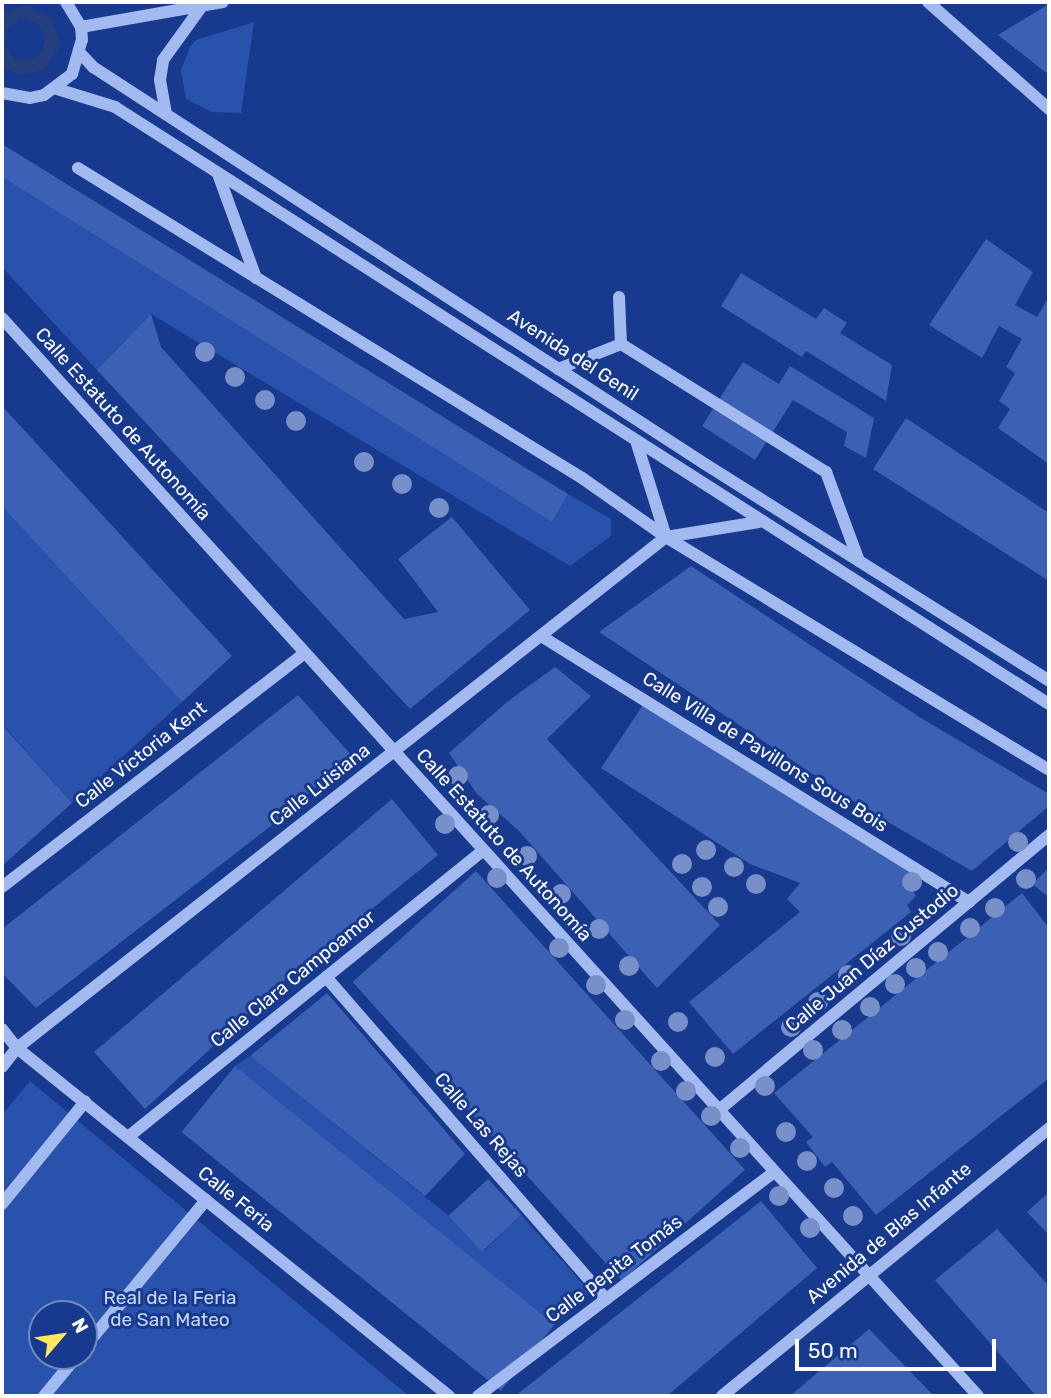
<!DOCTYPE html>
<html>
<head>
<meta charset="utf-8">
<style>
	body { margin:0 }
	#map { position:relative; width:1051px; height:1398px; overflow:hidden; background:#17398e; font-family:Rubik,sans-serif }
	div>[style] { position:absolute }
	.green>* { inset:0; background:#2952ac }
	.water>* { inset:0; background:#253f7e }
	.building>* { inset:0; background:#3b60b4; transform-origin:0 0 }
	.minor>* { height:12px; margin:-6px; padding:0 6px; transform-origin:6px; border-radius:6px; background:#a2baef }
	.trees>* { width:20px; height:20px; margin:-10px; border-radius:50%; background:#7890ca }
	span { translate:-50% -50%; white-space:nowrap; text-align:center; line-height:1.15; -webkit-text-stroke:6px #17398e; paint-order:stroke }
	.street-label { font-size:19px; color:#fff }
	.park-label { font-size:19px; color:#c8d8fb }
	.frame { position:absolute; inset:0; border:4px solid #fff; pointer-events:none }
	.north { position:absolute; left:28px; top:1300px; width:70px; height:70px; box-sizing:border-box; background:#17398e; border:2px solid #7488bb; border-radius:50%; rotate:61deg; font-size:19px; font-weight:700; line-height:28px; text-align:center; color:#fff }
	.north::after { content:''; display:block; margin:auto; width:24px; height:32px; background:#ffe860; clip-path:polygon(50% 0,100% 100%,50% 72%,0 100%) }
	.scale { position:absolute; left:795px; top:1339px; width:201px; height:32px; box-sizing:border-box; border:4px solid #fff; border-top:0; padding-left:9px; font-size:21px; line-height:24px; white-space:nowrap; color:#fff; -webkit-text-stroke:5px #17398e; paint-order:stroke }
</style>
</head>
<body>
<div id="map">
	<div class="green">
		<i style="clip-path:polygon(254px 22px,241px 113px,212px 112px,186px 99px,181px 70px,190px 47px,196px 40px)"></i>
		<i style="clip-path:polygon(2px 177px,544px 517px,552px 521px,568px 494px,611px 519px,611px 536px,570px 566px,151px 314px,97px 370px,2px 267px)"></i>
		<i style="clip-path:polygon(2px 505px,182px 702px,72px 803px,2px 724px)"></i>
		<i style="clip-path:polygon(250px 1056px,449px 1216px,485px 1250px,521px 1215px,591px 1293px,553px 1326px,235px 1066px)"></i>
		<i style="clip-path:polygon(evenodd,30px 1081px,409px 1396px,2px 1396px,2px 1115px,30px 1081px,42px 1314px,84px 1314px,84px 1356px,42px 1356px,42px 1314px)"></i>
	</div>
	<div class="water">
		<i style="clip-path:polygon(evenodd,26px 5px,51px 18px,60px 46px,44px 70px,20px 75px,2px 67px,2px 14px,26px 5px,20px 19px,37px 23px,46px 36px,42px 53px,31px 60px,15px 59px,4px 45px,7px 29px,20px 19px)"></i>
	</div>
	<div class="building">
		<i style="clip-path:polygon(1049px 4px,1049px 75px,998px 35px)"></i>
		<i style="clip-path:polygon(2px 144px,568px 494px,552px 522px,2px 177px)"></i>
		<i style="clip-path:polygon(986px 239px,1033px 272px,1015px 305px,1037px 317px,1049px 297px,1049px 464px,998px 428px,1010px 409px,999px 401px,1015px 373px,1006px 367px,1022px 339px,999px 326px,982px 358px,929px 325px)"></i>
		<i style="clip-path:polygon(741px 273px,816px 319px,824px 308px,847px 323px,840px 333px,892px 365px,886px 401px,806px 351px,802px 357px,721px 306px)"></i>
		<i style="clip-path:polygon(151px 314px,161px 347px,404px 619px,438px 612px,398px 559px,452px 517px,530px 610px,410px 709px,97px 370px)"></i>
		<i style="clip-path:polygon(743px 362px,779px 384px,790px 366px,874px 418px,866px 458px,844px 446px,847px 432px,793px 400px,755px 460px,702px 426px)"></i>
		<i style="clip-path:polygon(2px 406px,232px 656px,182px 702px,2px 506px)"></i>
		<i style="clip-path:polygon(906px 418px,1049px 513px,1049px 581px,873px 469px)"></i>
		<i style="clip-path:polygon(691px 566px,921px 718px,1049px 794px,1049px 806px,972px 871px,864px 808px,599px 632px)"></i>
		<i style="clip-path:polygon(555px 667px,591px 696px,547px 739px,720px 925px,657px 988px,519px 831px,477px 794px,449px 753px,507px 702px)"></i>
		<i style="clip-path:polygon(298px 695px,352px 756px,276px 822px,36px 1008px,2px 973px,2px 929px)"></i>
		<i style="clip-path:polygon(643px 705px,910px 872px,907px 881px,916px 896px,907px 905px,911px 912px,733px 1054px,689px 1002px,800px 912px,787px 899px,800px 883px,750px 864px,601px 768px)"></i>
		<i style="clip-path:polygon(2px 725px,72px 803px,2px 866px)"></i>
		<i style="clip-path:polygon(392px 799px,438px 855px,285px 980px,145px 1109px,94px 1052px)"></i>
		<i style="clip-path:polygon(1049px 868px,1049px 897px,1032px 884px)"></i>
		<i style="left:476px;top:871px;width:402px;height:166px;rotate:48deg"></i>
		<i style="clip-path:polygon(1022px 893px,1049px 928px,1049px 1078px,876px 1215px,832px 1162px,825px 1167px,806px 1142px,813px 1137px,774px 1093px)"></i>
		<i style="clip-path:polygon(327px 993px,465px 1154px,425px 1196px,250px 1056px)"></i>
		<i style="left:235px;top:1066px;width:411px;height:85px;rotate:39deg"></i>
		<i style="left:488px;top:1179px;width:49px;height:54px;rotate:47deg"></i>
		<i style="clip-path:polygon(1049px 1192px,1049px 1235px,1027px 1212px)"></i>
		<i style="clip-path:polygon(761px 1201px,817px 1268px,667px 1396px,515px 1396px)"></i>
		<i style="clip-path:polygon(997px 1229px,1049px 1286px,1049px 1396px,1036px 1396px,935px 1280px)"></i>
		<i style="clip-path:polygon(869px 1329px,934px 1396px,790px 1396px)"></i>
	</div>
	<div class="minor">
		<i style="left:928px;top:2px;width:162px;rotate:41.5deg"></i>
		<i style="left:81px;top:27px;width:144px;rotate:-10deg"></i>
		<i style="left:81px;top:54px;width:18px;rotate:47deg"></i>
		<i style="left:93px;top:67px;width:729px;rotate:32.97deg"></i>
		<i style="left:705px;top:464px;width:407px;rotate:32.2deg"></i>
		<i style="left:57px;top:89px;width:61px;rotate:17.2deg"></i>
		<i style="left:115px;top:107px;width:1108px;rotate:32.59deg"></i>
		<i style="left:2px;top:93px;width:28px;rotate:10deg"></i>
		<i style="left:30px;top:98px;width:14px;rotate:-12deg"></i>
		<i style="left:44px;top:95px;width:35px;rotate:-37deg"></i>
		<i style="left:72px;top:74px;width:35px;rotate:-74deg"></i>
		<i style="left:82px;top:40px;width:13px;rotate:-94deg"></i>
		<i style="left:81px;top:27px;width:29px;rotate:-121deg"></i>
		<i style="left:166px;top:114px;width:35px;rotate:-100deg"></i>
		<i style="left:160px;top:80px;width:20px;rotate:-81deg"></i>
		<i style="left:163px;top:60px;width:67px;rotate:-54.2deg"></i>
		<i style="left:78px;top:168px;width:592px;rotate:31.59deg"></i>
		<i style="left:582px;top:478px;width:103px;rotate:35.1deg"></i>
		<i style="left:666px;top:537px;width:448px;rotate:31.3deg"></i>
		<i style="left:218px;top:174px;width:111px;rotate:69.9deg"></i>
		<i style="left:619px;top:297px;width:47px;rotate:87.6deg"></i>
		<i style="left:2px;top:318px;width:1454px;rotate:47.84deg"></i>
		<i style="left:558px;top:369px;width:68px;rotate:-21.6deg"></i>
		<i style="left:621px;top:344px;width:242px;rotate:32deg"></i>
		<i style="left:826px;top:472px;width:95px;rotate:69.7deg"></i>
		<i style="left:637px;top:444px;width:97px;rotate:72.7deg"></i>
		<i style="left:541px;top:636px;width:504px;rotate:31.86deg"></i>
		<i style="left:2px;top:887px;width:381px;rotate:-37.7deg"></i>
		<i style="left:326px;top:977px;width:427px;rotate:49deg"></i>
		<i style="left:2px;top:1029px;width:24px;rotate:52deg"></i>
		<i style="left:17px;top:1048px;width:555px;rotate:38.85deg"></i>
		<i style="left:2px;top:1067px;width:24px;rotate:-52deg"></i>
		<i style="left:17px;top:1048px;width:826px;rotate:-38.22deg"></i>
		<i style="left:666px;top:537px;width:94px;rotate:-9.2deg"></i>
		<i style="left:719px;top:1110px;width:430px;rotate:-39.8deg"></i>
		<i style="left:128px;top:1137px;width:456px;rotate:-38.9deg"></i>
		<i style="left:2px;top:1204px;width:132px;rotate:-50.9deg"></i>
		<i style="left:84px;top:1348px;width:192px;rotate:-50.5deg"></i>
		<i style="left:44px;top:1396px;width:52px;rotate:-50.5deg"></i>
		<i style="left:478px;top:1396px;width:371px;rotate:-37.1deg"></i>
		<i style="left:722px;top:1396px;width:423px;rotate:-39.3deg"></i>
	</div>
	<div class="trees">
		<i style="left:205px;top:352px"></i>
		<i style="left:235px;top:377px"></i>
		<i style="left:265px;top:400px"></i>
		<i style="left:296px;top:421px"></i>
		<i style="left:364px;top:462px"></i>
		<i style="left:402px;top:484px"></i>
		<i style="left:439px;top:508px"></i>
		<i style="left:458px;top:776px"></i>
		<i style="left:489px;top:815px"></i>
		<i style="left:445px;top:824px"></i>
		<i style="left:1018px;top:842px"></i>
		<i style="left:706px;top:850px"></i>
		<i style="left:527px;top:856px"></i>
		<i style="left:682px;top:864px"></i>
		<i style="left:734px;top:867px"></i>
		<i style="left:497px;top:878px"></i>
		<i style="left:1026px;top:879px"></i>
		<i style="left:912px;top:882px"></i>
		<i style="left:756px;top:884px"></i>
		<i style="left:702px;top:887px"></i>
		<i style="left:561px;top:894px"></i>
		<i style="left:718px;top:907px"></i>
		<i style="left:995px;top:908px"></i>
		<i style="left:970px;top:928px"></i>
		<i style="left:599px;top:929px"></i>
		<i style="left:901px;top:936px"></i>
		<i style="left:559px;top:948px"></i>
		<i style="left:938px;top:952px"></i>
		<i style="left:629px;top:966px"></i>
		<i style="left:916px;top:968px"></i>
		<i style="left:848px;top:975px"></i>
		<i style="left:895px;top:984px"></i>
		<i style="left:596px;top:985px"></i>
		<i style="left:818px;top:1002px"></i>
		<i style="left:870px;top:1007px"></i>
		<i style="left:625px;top:1020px"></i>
		<i style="left:678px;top:1022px"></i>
		<i style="left:791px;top:1027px"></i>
		<i style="left:842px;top:1030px"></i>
		<i style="left:813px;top:1050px"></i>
		<i style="left:715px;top:1057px"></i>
		<i style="left:661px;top:1061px"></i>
		<i style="left:765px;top:1086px"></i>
		<i style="left:686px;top:1091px"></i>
		<i style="left:711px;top:1116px"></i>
		<i style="left:786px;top:1132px"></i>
		<i style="left:740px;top:1148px"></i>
		<i style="left:807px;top:1161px"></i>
		<i style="left:834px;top:1188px"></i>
		<i style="left:779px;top:1196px"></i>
		<i style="left:853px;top:1216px"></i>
		<i style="left:810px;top:1228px"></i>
	</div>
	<div class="street-label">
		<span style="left:573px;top:355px;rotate:33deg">Avenida del Genil</span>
		<span style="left:123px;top:424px;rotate:48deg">Calle Estatuto de Autonomía</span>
		<span style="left:765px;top:752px;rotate:32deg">Calle Villa de Pavillons Sous Bois</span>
		<span style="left:141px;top:755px;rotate:-38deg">Calle Victoria Kent</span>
		<span style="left:320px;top:785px;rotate:-38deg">Calle Luisiana</span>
		<span style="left:504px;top:845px;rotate:48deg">Calle Estatuto de Autonomía</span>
		<span style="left:872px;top:958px;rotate:-40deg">Calle Juan Díaz Custodio</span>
		<span style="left:293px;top:979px;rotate:-39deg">Calle Clara Campoamor</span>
		<span style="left:481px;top:1125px;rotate:49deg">Calle Las Rejas</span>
		<span style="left:236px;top:1199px;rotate:39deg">Calle Feria</span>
		<span style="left:889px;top:1233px;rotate:-40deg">Avenida de Blas Infante</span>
		<span style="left:614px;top:1269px;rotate:-37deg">Calle pepita Tomás</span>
	</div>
	<div class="park-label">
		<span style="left:170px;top:1309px">Real de la Feria<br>de San Mateo</span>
	</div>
	<div class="frame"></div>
	<div class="north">N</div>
	<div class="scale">50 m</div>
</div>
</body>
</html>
